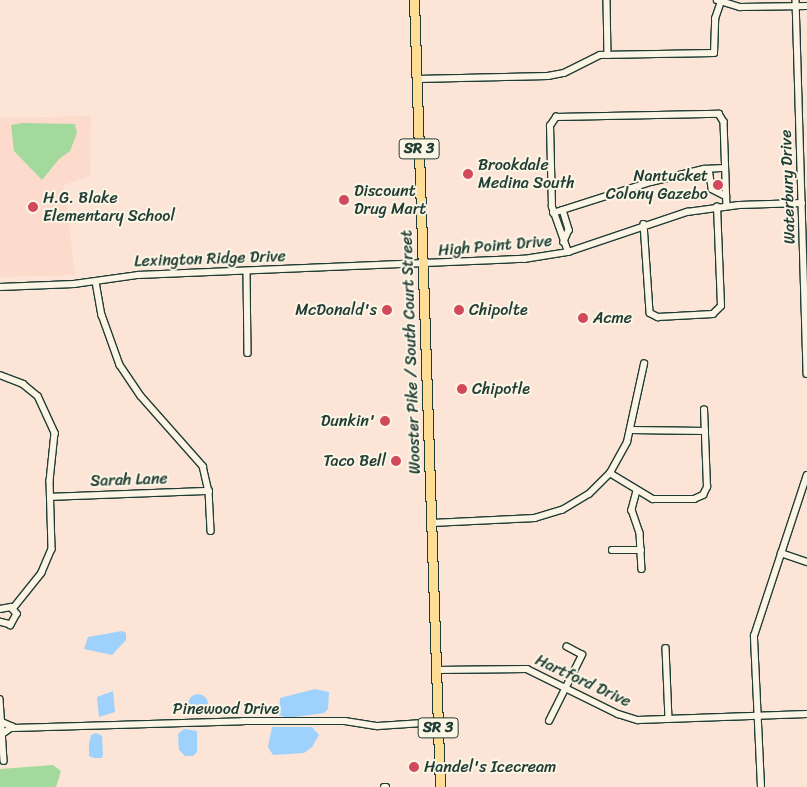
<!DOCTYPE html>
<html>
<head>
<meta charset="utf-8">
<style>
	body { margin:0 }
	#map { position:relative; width:807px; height:787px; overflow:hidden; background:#fce5d6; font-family:Sriracha,sans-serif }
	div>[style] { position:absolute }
	.built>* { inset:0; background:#fcdacc }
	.green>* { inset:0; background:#a3d99c }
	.water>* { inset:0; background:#9ed2fc }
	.round { border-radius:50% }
	.roads { filter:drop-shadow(1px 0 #1f3d34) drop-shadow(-1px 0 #1f3d34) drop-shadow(0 1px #1f3d34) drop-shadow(0 -1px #1f3d34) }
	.minor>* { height:5.5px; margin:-2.75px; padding:0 2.75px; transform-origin:2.75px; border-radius:2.75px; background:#fcf5e5 }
	.primary>* { height:9px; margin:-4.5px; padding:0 4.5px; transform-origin:4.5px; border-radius:4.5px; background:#fedd96 }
	.dots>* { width:14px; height:14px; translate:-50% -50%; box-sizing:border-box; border:2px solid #fcf5e5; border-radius:50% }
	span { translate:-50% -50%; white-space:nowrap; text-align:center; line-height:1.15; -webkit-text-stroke:4px #fcf5e5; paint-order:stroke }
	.shield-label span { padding:1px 4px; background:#fcf5e5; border:1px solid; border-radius:4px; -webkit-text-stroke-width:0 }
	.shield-label { font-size:15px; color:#1f3d34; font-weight:700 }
	.poi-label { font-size:16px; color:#1f3d34 }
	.left { translate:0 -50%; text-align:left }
	.right { translate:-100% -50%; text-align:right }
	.street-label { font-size:16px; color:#1f3d34 }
</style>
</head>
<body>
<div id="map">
	<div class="built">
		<i style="clip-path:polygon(91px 116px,90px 176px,64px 185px,75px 275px,0 277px,0 118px)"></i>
	</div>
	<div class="green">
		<i style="clip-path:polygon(22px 123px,75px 124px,77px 133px,70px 151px,59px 159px,42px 180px,14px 151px,11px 125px)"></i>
		<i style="clip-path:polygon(53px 765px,61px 771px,56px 787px,0 787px,0 769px)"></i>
	</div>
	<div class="water">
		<i style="clip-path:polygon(122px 631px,126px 633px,126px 640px,112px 655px,84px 649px,88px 637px)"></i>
		<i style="clip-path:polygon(315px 689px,329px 692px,328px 709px,324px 713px,287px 718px,279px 715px,280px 698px)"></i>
		<i style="clip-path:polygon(113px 691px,115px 712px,99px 717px,97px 697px)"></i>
		<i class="round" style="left:188px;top:694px;width:20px;height:20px"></i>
		<i style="clip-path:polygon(272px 727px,312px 727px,319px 735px,312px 747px,304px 753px,273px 755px,268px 747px)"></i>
		<i style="clip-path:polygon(184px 729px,197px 731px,197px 752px,193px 756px,185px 756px,179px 750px,178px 734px)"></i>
		<i style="clip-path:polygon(96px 733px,102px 736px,103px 754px,102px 758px,94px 758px,89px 756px,89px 744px,91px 735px)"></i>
	</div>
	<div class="roads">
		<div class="minor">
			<i style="left:607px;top:0;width:55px;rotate:89deg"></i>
			<i style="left:717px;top:0;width:24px;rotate:17deg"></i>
			<i style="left:740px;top:7px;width:67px;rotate:-0.9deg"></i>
			<i style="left:796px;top:0;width:374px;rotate:88.3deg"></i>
			<i style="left:417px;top:79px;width:131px;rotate:-1.3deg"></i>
			<i style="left:548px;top:76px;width:16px;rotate:-11deg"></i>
			<i style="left:564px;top:73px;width:40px;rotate:-26.6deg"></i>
			<i style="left:600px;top:55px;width:114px;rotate:-1deg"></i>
			<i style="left:714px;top:53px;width:34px;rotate:-88deg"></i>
			<i style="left:715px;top:19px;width:18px;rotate:-71deg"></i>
			<i style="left:709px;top:169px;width:20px;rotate:81deg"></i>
			<i style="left:712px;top:189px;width:16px;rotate:27deg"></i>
			<i style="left:563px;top:210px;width:21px;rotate:73deg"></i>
			<i style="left:569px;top:230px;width:13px;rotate:113deg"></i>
			<i style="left:553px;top:213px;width:103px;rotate:-17.6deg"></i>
			<i style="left:651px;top:182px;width:55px;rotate:-13.8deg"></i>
			<i style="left:704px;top:169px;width:21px;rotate:-3deg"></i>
			<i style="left:644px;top:224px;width:89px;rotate:86.1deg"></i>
			<i style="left:650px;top:313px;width:9px;rotate:27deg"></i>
			<i style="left:658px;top:317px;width:55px;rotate:-3.1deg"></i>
			<i style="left:713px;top:314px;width:11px;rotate:-45deg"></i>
			<i style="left:721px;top:306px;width:99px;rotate:-92.3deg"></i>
			<i style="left:568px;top:252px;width:48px;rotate:-109.6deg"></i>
			<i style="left:552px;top:207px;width:81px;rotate:-91.4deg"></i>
			<i style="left:550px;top:126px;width:11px;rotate:-56deg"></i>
			<i style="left:556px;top:117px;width:163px;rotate:-1.1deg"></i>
			<i style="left:719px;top:114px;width:9px;rotate:58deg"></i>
			<i style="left:724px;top:122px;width:84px;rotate:88deg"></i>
			<i style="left:247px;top:271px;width:82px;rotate:89.3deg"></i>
			<i style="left:96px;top:282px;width:34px;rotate:80deg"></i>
			<i style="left:102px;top:315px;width:53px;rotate:70.2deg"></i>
			<i style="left:120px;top:365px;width:37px;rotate:56deg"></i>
			<i style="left:141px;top:396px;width:94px;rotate:48.5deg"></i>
			<i style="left:203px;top:466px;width:26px;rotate:77deg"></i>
			<i style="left:209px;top:491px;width:40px;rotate:87.1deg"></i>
			<i style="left:0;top:287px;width:74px;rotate:-2.3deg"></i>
			<i style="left:74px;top:284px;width:65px;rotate:-8deg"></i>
			<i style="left:138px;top:275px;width:386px;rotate:-2.4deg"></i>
			<i style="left:524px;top:259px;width:45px;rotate:-9deg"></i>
			<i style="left:568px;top:252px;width:126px;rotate:-18.6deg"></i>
			<i style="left:687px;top:212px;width:52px;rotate:-7.7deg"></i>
			<i style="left:739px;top:205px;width:63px;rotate:-1.8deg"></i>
			<i style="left:0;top:375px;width:25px;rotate:21deg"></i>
			<i style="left:23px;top:384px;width:19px;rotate:39deg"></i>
			<i style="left:38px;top:396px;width:41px;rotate:65.3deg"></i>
			<i style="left:55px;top:433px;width:48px;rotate:95.9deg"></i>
			<i style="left:50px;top:481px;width:68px;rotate:88.3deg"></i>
			<i style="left:52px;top:549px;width:26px;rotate:113deg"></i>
			<i style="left:42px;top:573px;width:45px;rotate:128.7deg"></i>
			<i style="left:631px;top:430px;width:74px;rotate:0.8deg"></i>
			<i style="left:610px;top:473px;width:50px;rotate:31.2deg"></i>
			<i style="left:653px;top:499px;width:41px"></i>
			<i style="left:694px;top:499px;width:10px;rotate:-24deg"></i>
			<i style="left:703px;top:495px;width:9px;rotate:-63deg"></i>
			<i style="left:707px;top:487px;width:77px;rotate:-92.2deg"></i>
			<i style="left:637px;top:491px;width:20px;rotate:105deg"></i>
			<i style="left:632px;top:510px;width:24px;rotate:71deg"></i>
			<i style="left:640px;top:533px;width:36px;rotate:87deg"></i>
			<i style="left:50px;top:497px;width:159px;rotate:-2.2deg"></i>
			<i style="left:432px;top:523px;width:103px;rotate:-2.8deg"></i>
			<i style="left:535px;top:518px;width:28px;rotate:-17deg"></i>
			<i style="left:562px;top:510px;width:31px;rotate:-31deg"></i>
			<i style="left:589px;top:494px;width:30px;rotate:-45deg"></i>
			<i style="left:610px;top:473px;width:35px;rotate:-61deg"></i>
			<i style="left:627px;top:442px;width:80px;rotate:-77.7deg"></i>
			<i style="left:612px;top:550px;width:29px"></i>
			<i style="left:781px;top:553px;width:28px;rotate:19deg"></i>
			<i style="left:0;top:609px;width:11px;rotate:-10deg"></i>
			<i style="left:11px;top:607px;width:9px;rotate:49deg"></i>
			<i style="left:17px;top:614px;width:13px;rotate:119deg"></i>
			<i style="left:11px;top:625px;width:11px;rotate:-165deg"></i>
			<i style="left:666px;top:648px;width:71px;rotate:87.6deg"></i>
			<i style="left:436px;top:670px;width:91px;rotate:-0.6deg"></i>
			<i style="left:527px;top:669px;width:102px;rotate:26.3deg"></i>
			<i style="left:618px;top:714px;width:21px;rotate:17deg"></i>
			<i style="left:638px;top:720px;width:169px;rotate:-2deg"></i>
			<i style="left:0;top:699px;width:62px;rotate:86.3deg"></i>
			<i style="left:549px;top:721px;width:74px;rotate:-63.4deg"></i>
			<i style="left:582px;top:655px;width:17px;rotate:-152deg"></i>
			<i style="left:2px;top:722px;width:12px;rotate:24deg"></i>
			<i style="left:13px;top:727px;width:12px;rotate:145deg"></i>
			<i style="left:13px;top:728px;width:230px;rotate:-1.7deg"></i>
			<i style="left:243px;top:721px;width:102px"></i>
			<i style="left:345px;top:721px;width:33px;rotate:9deg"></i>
			<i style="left:378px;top:726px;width:60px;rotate:-3.8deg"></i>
			<i style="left:384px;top:787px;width:2px"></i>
			<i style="left:761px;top:787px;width:151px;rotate:-92.7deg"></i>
			<i style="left:754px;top:636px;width:169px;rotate:-71.8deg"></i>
		</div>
		<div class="primary">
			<i style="left:414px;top:0;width:787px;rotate:88.11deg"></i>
		</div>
	</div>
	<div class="dots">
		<i style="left:468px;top:174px;background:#d1495b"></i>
		<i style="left:718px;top:185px;background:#d1495b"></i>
		<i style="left:344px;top:200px;background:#d1495b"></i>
		<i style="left:33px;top:207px;background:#d1495b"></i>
		<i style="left:387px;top:310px;background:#d1495b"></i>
		<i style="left:459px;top:310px;background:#d1495b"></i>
		<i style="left:583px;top:318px;background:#d1495b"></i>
		<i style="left:462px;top:389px;background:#d1495b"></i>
		<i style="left:385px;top:421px;background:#d1495b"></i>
		<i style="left:396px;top:461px;background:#d1495b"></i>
		<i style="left:414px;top:767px;background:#d1495b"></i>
	</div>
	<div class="shield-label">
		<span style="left:419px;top:149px">SR 3</span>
		<span style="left:438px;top:728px">SR 3</span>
	</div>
	<div class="poi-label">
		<span class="left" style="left:478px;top:174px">Brookdale<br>Medina South</span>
		<span class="right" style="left:708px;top:185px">Nantucket<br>Colony Gazebo</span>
		<span class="left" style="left:354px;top:200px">Discount<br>Drug Mart</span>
		<span class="left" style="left:43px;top:207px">H.G. Blake<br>Elementary School</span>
		<span class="right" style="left:377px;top:310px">McDonald's</span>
		<span class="left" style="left:469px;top:310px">Chipolte</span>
		<span class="left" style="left:593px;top:318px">Acme</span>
		<span class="left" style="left:472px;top:389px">Chipotle</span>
		<span class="right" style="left:375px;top:421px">Dunkin'</span>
		<span class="right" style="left:386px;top:461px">Taco Bell</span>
		<span class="left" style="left:424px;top:767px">Handel's Icecream</span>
	</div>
	<div class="street-label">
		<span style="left:788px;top:187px;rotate:-92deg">Waterbury Drive</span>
		<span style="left:495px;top:246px;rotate:-5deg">High Point Drive</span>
		<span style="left:210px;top:259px;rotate:-2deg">Lexington Ridge Drive</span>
		<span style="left:411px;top:352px;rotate:-92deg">Wooster Pike / South Court Street</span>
		<span style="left:129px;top:480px;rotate:-2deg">Sarah Lane</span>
		<span style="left:583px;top:681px;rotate:25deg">Hartford Drive</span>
		<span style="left:226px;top:709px">Pinewood Drive</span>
	</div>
</div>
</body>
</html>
